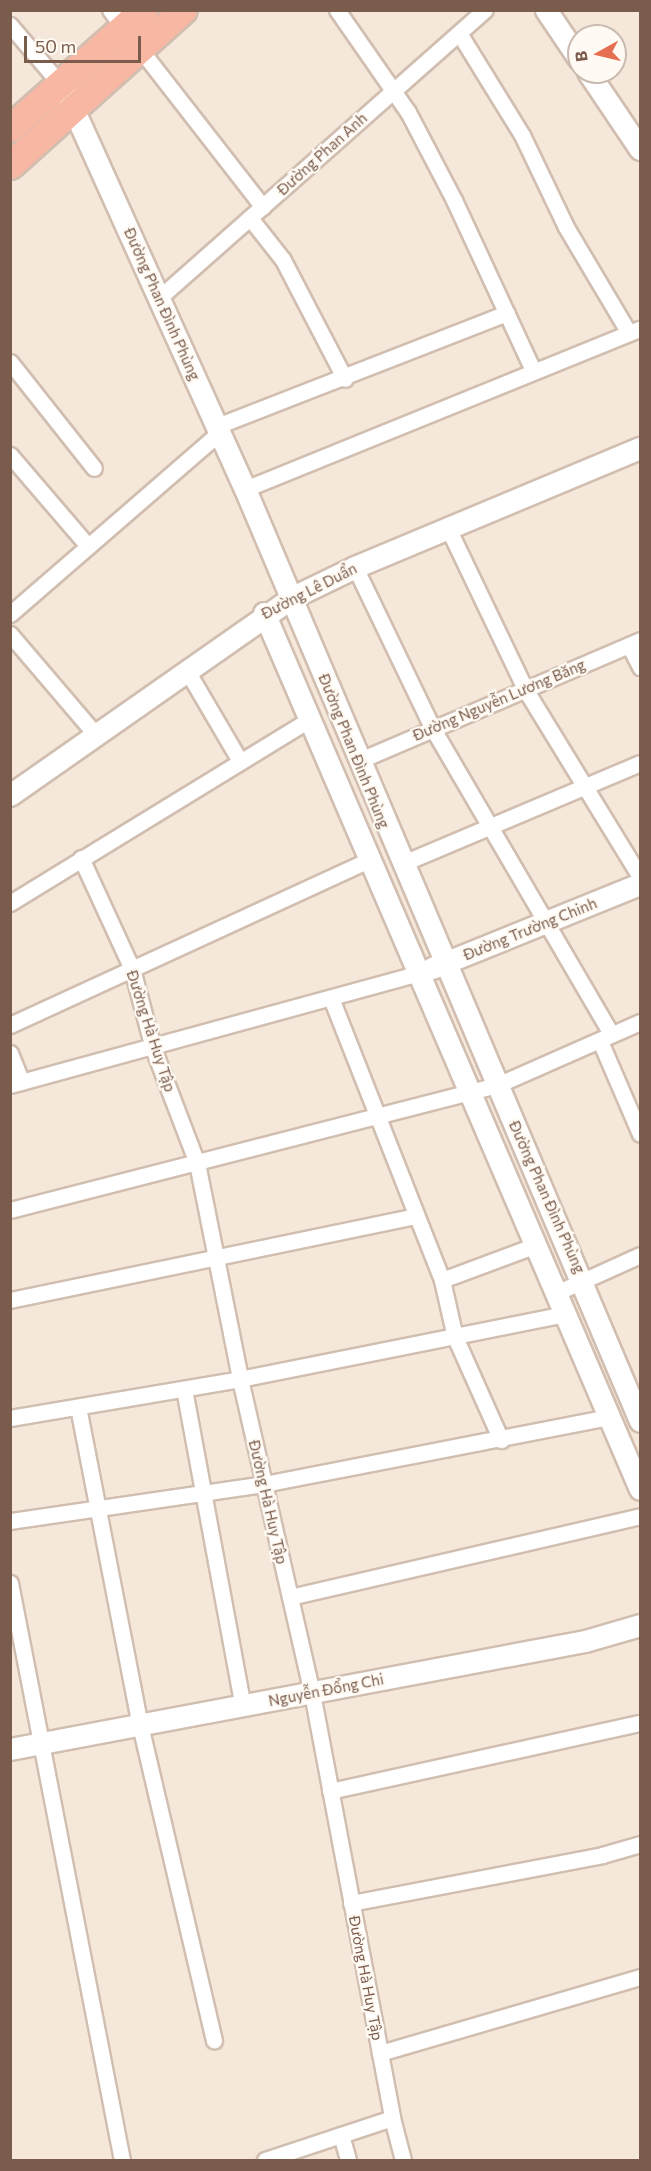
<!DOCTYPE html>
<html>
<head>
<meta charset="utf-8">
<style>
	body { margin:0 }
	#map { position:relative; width:651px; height:2171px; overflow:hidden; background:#fdf6ec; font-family:Commissioner,sans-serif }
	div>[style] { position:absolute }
	.residential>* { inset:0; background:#f5e8da }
	.roads { filter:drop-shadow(2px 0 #d1beb0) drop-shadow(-2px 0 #d1beb0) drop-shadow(0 2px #d1beb0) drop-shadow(0 -2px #d1beb0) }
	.street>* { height:15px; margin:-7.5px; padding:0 7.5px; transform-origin:7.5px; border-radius:7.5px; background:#fff }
	.secondary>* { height:21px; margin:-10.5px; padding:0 10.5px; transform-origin:10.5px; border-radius:10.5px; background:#fff }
	.highway>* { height:27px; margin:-13.5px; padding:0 13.5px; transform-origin:13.5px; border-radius:13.5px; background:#f7b7a3 }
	span { translate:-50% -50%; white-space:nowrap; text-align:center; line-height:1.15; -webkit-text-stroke:4.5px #fffaf3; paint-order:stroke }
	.street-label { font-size:15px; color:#7a5c4d }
	.frame { position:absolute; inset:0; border:12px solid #7a5c4d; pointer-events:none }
	.north { position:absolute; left:567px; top:24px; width:60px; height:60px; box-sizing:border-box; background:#fffaf3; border:2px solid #cabbb1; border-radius:50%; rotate:262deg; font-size:16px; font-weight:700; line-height:24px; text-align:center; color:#7a5c4d }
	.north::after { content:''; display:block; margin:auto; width:21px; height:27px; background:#e76f51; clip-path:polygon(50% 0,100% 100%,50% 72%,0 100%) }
	.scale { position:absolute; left:24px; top:36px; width:117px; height:27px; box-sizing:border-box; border:3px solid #7a5c4d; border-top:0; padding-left:8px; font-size:18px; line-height:21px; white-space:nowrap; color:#7a5c4d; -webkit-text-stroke:4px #fffaf3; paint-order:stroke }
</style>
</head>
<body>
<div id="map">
	<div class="residential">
		<i style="clip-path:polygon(evenodd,11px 11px,640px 11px,640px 2160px,11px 2160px,11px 11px,579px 36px,615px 36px,615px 72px,579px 72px,579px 36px)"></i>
	</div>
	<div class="roads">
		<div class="street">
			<i style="left:110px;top:10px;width:23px;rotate:52deg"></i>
			<i style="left:337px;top:10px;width:124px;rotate:55.2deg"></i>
			<i style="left:408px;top:112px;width:99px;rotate:62.4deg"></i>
			<i style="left:454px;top:200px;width:187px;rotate:65.1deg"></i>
			<i style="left:10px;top:25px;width:77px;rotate:49.7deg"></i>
			<i style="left:459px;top:33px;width:120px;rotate:58.3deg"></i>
			<i style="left:522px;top:135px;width:102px;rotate:64.4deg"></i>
			<i style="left:566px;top:227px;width:123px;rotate:59.3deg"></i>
			<i style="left:140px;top:49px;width:200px;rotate:52.1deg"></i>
			<i style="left:250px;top:218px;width:53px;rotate:51.8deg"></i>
			<i style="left:283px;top:260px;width:134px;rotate:62.5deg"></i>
			<i style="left:159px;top:298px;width:435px;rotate:-41.5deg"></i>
			<i style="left:10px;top:362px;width:135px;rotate:51.6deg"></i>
			<i style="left:217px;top:426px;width:311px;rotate:-21.3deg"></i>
			<i style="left:10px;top:455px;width:120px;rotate:49.4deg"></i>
			<i style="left:245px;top:489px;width:426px;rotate:-22.1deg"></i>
			<i style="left:448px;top:528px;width:178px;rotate:64.4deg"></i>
			<i style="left:525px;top:689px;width:220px;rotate:58.5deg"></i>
			<i style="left:355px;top:567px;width:180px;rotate:64.3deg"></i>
			<i style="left:433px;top:729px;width:353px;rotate:59.7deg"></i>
			<i style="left:10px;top:614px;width:276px;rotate:-40.9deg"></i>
			<i style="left:10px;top:634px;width:131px;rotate:49.6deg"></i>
			<i style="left:629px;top:645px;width:25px;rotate:63deg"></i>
			<i style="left:186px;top:669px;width:107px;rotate:59.6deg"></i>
			<i style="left:358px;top:761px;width:307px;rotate:-23.2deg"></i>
			<i style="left:81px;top:858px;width:122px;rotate:65.3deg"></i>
			<i style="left:132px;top:969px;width:82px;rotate:75.1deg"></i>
			<i style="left:153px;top:1048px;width:123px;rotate:69.1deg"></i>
			<i style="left:197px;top:1163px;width:220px;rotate:78.7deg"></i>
			<i style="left:240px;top:1379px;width:322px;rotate:77.1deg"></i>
			<i style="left:312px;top:1693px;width:432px;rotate:79.3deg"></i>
			<i style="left:392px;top:2118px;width:43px;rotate:75.3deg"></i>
			<i style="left:401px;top:864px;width:259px;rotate:-22.9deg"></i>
			<i style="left:10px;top:903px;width:352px;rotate:-31.5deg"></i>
			<i style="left:331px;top:998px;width:303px;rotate:68.5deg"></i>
			<i style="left:442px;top:1280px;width:58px;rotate:77.2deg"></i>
			<i style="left:455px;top:1337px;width:113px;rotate:65.9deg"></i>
			<i style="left:10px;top:1025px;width:397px;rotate:-24.7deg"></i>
			<i style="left:600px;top:1041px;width:101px;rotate:66.7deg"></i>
			<i style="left:10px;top:1053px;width:31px;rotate:68deg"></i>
			<i style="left:10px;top:1085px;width:424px;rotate:-15.3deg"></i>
			<i style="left:10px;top:1210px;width:503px;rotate:-14.4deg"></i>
			<i style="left:497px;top:1085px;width:156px;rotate:-23.8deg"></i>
			<i style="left:442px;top:1280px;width:100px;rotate:-20.4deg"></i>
			<i style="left:556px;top:1293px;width:92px;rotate:-24.3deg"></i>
			<i style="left:10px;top:1300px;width:413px;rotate:-11.7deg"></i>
			<i style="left:184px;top:1389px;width:322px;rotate:79.5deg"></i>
			<i style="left:78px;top:1407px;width:324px;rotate:79deg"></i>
			<i style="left:140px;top:1725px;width:324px;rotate:76.8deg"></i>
			<i style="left:10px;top:1418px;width:233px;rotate:-9.6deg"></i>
			<i style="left:240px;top:1379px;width:331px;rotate:-11.3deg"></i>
			<i style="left:10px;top:1521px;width:257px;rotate:-8.3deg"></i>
			<i style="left:264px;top:1484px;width:352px;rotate:-11deg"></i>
			<i style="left:10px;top:1583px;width:588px;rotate:79.02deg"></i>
			<i style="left:290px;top:1597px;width:359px;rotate:-13deg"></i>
			<i style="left:330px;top:1791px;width:317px;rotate:-12.4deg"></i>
			<i style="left:351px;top:1903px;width:256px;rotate:-10.8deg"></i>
			<i style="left:602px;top:1855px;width:40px;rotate:-16deg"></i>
			<i style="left:380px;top:2053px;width:271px;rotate:-16.3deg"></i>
			<i style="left:341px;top:2135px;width:26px;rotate:74deg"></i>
			<i style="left:265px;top:2160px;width:134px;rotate:-18.3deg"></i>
		</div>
		<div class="secondary">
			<i style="left:546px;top:10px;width:59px;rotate:56deg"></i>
			<i style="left:588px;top:72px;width:93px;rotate:56deg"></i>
			<i style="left:67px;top:95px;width:432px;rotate:65.7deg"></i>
			<i style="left:245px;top:489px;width:1012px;rotate:67.03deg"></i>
			<i style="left:264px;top:613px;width:953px;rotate:66.77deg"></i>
			<i style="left:10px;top:795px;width:343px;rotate:-35deg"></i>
			<i style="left:291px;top:598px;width:71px;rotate:-25.8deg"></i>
			<i style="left:355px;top:567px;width:309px;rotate:-22.7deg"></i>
			<i style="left:432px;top:968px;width:224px;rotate:-22deg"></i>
			<i style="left:10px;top:1749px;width:585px;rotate:-10.64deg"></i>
			<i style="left:585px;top:1641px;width:57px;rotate:-16.2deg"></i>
		</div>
		<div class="highway">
			<i style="left:10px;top:128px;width:178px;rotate:-41.6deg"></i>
			<i style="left:10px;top:165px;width:232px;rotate:-41.9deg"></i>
		</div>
	</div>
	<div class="street-label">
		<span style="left:322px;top:154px;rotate:-42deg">Đường Phan Anh</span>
		<span style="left:162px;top:304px;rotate:66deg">Đường Phan Đình Phùng</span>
		<span style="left:309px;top:591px;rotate:-27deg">Đường Lê Duẩn</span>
		<span style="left:499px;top:700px;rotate:-23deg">Đường Nguyễn Lương Băng</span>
		<span style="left:354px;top:751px;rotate:68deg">Đường Phan Đình Phùng</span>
		<span style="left:530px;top:929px;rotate:-22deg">Đường Trường Chinh</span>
		<span style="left:151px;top:1031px;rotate:72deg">Đường Hà Huy Tập</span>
		<span style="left:547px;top:1197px;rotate:66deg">Đường Phan Đình Phùng</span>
		<span style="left:268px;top:1502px;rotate:77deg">Đường Hà Huy Tập</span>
		<span style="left:326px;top:1690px;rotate:-11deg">Nguyễn Đổng Chi</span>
		<span style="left:366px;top:1978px;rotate:79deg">Đường Hà Huy Tập</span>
	</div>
	<div class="frame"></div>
	<div class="north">B</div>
	<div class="scale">50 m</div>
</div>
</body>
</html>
